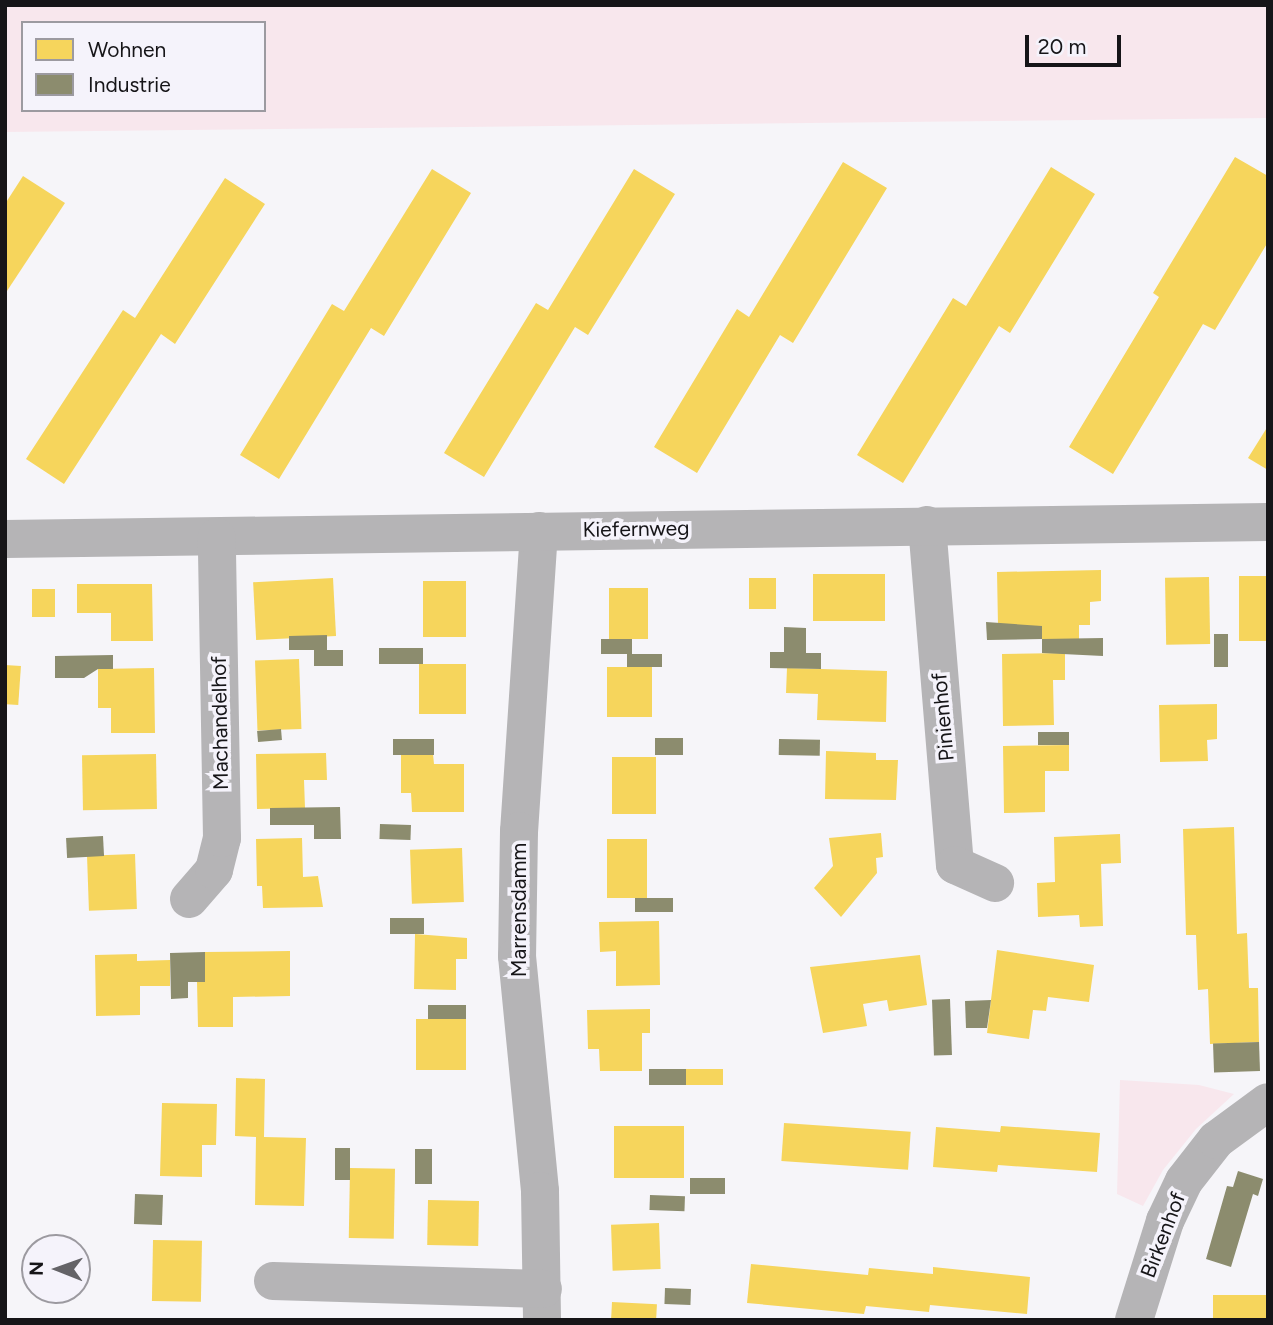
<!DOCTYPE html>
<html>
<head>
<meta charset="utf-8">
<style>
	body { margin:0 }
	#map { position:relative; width:1273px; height:1325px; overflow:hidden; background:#f6f5f9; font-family:Figtree,sans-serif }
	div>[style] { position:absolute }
	.green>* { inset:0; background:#f8e7ed }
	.homes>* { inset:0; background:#f6d55c; transform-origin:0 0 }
	.industry>* { inset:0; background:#8c8c6e; transform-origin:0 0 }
	.street>* { height:38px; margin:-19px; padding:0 19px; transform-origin:19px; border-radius:19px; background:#b5b4b6 }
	span { translate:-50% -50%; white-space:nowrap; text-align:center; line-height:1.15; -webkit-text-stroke:7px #f5f3fb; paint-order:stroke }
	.street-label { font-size:21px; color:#161518 }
	.frame { position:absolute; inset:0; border:7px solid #161518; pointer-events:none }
	.legend { position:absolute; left:21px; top:21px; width:245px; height:91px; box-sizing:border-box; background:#f5f3fb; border:2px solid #9c9aa0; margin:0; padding:9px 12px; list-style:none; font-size:21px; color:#161518 }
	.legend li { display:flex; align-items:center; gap:14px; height:35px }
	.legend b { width:35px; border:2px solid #9c9aa0 }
	.north { position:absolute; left:21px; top:1234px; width:70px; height:70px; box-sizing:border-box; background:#f5f3fb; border:2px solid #9c9aa0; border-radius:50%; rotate:271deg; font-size:19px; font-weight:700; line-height:28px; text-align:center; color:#161518 }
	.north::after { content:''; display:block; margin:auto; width:24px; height:32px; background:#646367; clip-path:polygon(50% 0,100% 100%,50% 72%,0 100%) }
	.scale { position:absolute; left:1025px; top:35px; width:96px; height:32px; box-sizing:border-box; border:4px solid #161518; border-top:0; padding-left:9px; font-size:21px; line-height:24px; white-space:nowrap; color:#161518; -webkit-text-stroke:5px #f5f3fb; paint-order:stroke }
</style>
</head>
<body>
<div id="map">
	<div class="green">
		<i style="clip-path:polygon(evenodd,5px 5px,1268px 5px,1268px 118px,5px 132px,5px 5px,23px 23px,264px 23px,264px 110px,23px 110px,23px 23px)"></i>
		<i style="clip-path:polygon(1120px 1080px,1199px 1085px,1234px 1094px,1196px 1129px,1163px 1170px,1143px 1206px,1117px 1194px)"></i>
	</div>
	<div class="homes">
		<i style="clip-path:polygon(1235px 157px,1268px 176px,1268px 242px,1215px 330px,1203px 324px,1113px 474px,1069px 447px,1159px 297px,1153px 293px)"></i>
		<i style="clip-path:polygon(843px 162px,887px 188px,793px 343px,780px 335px,697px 473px,654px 447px,737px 309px,749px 317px)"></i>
		<i style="clip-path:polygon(1051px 167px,1095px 194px,1010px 333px,999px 326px,903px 483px,857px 455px,953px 298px,966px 306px)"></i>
		<i style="clip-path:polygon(432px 169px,471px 193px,384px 336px,371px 328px,279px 479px,240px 455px,332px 304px,344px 311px)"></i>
		<i style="clip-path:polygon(634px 169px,675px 194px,588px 335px,575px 327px,484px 477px,444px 453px,536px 303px,548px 310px)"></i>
		<i style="clip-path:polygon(23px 176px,65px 203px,5px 294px,5px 204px)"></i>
		<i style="clip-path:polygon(225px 178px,265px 204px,175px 344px,161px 334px,64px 484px,26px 459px,123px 310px,135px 318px)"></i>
		<i style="clip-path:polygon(1268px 426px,1268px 470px,1248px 458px)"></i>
		<i style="clip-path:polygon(1101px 570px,1101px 601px,1090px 602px,1090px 625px,1079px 625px,1079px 639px,1042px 639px,1042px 626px,998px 626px,997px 572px)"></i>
		<i style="left:813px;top:574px;width:72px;height:47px"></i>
		<i style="left:1239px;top:576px;width:29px;height:65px"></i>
		<i style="left:1209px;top:577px;width:67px;height:44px;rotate:89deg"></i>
		<i style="left:333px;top:578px;width:58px;height:80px;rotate:87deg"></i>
		<i style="left:749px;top:578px;width:27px;height:31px"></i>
		<i style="left:423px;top:581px;width:43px;height:56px"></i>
		<i style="clip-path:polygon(77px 584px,152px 584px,153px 641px,111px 641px,111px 613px,77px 613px)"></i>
		<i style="left:648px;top:588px;width:51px;height:39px;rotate:90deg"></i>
		<i style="left:32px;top:589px;width:23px;height:28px"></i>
		<i style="clip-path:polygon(1065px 653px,1065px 680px,1053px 680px,1054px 725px,1003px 726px,1002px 654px)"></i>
		<i style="left:299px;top:659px;width:70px;height:44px;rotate:88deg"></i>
		<i style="left:419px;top:664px;width:47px;height:50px"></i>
		<i style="left:5px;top:665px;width:16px;height:39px;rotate:4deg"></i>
		<i style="left:607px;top:667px;width:45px;height:50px"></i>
		<i style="clip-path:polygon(154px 668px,155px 733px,111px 733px,111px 708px,98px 708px,98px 669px)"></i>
		<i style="clip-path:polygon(787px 668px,887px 671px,886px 722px,817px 720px,818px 694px,786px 693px)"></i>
		<i style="clip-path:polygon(1217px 704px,1217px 739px,1207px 740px,1208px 761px,1160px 762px,1159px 705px)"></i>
		<i style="clip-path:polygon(1069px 745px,1069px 771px,1045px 771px,1045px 812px,1004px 813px,1003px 746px)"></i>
		<i style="clip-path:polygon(826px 751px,876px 753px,876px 760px,898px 760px,896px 800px,825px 799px)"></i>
		<i style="clip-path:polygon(326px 753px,327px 780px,304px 780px,305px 808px,257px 809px,256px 754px)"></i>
		<i style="left:156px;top:754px;width:55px;height:74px;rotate:89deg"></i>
		<i style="clip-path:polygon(401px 754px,433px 754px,434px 764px,464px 764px,464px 812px,412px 812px,411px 793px,401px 793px)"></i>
		<i style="left:612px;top:757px;width:44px;height:57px"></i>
		<i style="clip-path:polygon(1234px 827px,1237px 934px,1247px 933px,1249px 988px,1258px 988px,1259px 1042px,1210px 1044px,1208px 989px,1198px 990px,1196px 935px,1186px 935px,1183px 829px)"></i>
		<i style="clip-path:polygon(881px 833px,883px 857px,876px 858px,877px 873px,841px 917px,814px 888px,833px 866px,829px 838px)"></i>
		<i style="clip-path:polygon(1120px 834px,1121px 863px,1101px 864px,1103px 926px,1080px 927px,1079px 915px,1038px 917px,1037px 883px,1055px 882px,1054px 837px)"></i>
		<i style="clip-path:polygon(302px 838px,303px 877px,318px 876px,323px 907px,263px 908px,262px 886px,257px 886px,256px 839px)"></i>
		<i style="left:607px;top:839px;width:40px;height:59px"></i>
		<i style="left:462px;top:848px;width:54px;height:52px;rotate:88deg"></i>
		<i style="left:135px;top:854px;width:55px;height:48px;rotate:88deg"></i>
		<i style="clip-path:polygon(659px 921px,660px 985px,616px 986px,616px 951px,600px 952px,599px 922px)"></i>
		<i style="clip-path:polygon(415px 934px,467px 938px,467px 959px,456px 959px,456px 990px,414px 989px)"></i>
		<i style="clip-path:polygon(997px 950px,1094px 965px,1089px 1002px,1048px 997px,1046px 1011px,1033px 1010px,1029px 1039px,987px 1033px)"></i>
		<i style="clip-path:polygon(290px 951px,290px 996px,233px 997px,233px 1027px,198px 1027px,197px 982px,205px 982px,205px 952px)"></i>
		<i style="clip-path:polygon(137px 954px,137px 961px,170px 960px,170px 986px,140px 986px,140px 1015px,96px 1016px,95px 955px)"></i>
		<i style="clip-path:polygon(920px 955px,927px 1005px,889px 1011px,887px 1000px,863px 1004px,867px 1026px,823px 1033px,810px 967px)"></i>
		<i style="clip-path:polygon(650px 1009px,650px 1033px,642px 1033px,642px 1071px,600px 1071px,599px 1049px,588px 1049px,587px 1010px)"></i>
		<i style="left:416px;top:1019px;width:50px;height:51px"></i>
		<i style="left:686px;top:1069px;width:37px;height:16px"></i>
		<i style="clip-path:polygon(236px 1078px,265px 1079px,264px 1137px,306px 1138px,304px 1206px,255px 1205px,256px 1137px,235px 1136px)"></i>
		<i style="clip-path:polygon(162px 1103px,217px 1104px,216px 1145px,202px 1145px,202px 1177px,160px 1176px)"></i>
		<i style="left:784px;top:1123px;width:127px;height:38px;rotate:4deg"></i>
		<i style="left:614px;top:1126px;width:70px;height:52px"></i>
		<i style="clip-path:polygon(1001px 1126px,1100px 1133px,1097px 1172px,998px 1165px,997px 1172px,933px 1167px,936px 1127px,1000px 1132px)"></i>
		<i style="left:350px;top:1168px;width:45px;height:70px;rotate:1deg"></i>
		<i style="left:428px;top:1200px;width:51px;height:45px;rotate:1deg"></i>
		<i style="left:659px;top:1223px;width:46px;height:48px;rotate:88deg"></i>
		<i style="left:153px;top:1240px;width:49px;height:61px;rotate:1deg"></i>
		<i style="clip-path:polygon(751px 1264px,868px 1275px,869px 1268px,933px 1274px,933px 1267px,1030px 1277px,1027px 1314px,930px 1305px,929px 1312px,866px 1306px,864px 1314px,747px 1303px)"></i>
		<i style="left:1213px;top:1295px;width:55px;height:25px"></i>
		<i style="left:612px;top:1302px;width:45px;height:18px;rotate:3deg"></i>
	</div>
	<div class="industry">
		<i style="clip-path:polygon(986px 622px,1042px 626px,1042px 639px,987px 640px)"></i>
		<i style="clip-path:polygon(784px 627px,806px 628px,806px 653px,821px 653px,821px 669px,770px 668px,770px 652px,784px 652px)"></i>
		<i style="left:1214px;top:634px;width:14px;height:33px"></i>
		<i style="clip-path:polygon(327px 635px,327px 650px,343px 650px,343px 666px,314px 666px,314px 650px,289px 650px,289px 636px)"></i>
		<i style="clip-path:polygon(1103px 638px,1103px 656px,1042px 653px,1042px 639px)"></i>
		<i style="clip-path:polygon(601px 639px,632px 639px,632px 654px,662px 654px,662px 667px,627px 667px,627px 654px,601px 654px)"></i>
		<i style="left:379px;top:648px;width:44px;height:16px"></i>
		<i style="clip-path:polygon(113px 655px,113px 669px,98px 669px,84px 678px,55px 678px,55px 656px)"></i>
		<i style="left:281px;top:729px;width:11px;height:24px;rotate:85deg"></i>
		<i style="left:1069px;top:732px;width:13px;height:31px;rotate:90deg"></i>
		<i style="left:655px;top:738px;width:28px;height:17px"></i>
		<i style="left:393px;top:739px;width:41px;height:16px"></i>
		<i style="left:779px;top:739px;width:41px;height:16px;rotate:1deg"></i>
		<i style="clip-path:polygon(340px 807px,341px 839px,314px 839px,314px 825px,270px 825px,270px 808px)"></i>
		<i style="left:380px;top:824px;width:31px;height:15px;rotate:2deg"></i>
		<i style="left:103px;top:836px;width:20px;height:37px;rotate:87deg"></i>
		<i style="left:635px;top:898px;width:38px;height:14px"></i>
		<i style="left:390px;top:918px;width:34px;height:16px"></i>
		<i style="clip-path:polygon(205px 952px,205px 982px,188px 982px,188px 998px,171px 999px,170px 953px)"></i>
		<i style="left:950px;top:999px;width:56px;height:18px;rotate:88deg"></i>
		<i style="clip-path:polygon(991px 1000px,987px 1028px,966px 1028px,965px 1001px)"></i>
		<i style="left:428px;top:1005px;width:38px;height:14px"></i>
		<i style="left:1259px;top:1042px;width:29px;height:46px;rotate:88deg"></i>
		<i style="left:686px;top:1069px;width:16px;height:37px;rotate:90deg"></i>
		<i style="left:335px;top:1148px;width:15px;height:32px"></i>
		<i style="left:415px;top:1149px;width:17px;height:35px"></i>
		<i style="clip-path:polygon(1238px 1171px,1263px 1179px,1258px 1196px,1253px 1194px,1231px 1267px,1206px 1259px,1227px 1186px,1233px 1187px)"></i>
		<i style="left:690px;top:1178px;width:35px;height:16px"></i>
		<i style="left:135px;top:1194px;width:28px;height:30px;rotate:2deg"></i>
		<i style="left:650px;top:1195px;width:35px;height:15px;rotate:2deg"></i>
		<i style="left:665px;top:1288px;width:26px;height:16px;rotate:2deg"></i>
	</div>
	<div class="street">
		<i style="left:927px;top:525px;width:341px;rotate:85.3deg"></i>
		<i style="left:955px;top:865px;width:44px;rotate:24.2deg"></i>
		<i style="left:539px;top:531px;width:301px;rotate:93.8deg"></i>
		<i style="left:519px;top:831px;width:125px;rotate:90.9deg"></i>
		<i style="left:517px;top:956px;width:236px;rotate:84.4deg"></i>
		<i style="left:540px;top:1191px;width:129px;rotate:89.1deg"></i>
		<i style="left:5px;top:539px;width:1263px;rotate:-0.77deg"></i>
		<i style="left:189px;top:899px;width:38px;rotate:-49deg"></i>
		<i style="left:214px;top:870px;width:33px;rotate:-76deg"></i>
		<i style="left:222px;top:838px;width:301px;rotate:-91deg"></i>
		<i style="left:273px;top:1281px;width:270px;rotate:1.7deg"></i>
		<i style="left:1134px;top:1320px;width:104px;rotate:-72.6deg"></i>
		<i style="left:1165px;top:1221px;width:44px;rotate:-64.6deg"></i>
		<i style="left:1184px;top:1181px;width:52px;rotate:-52deg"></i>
		<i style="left:1216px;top:1140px;width:64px;rotate:-36.2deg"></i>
	</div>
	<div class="street-label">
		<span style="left:636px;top:529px;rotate:-1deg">Kiefernweg</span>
		<span style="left:943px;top:717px;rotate:-95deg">Pinienhof</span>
		<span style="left:220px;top:723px;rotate:-91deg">Machandelhof</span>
		<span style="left:519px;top:910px;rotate:-90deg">Marrensdamm</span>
		<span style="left:1163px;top:1235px;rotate:-69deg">Birkenhof</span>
	</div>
	<div class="frame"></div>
	<ul class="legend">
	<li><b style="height:19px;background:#f6d55c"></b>Wohnen</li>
	<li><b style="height:19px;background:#8c8c6e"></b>Industrie</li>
	</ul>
	<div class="north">N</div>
	<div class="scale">20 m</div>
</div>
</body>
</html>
